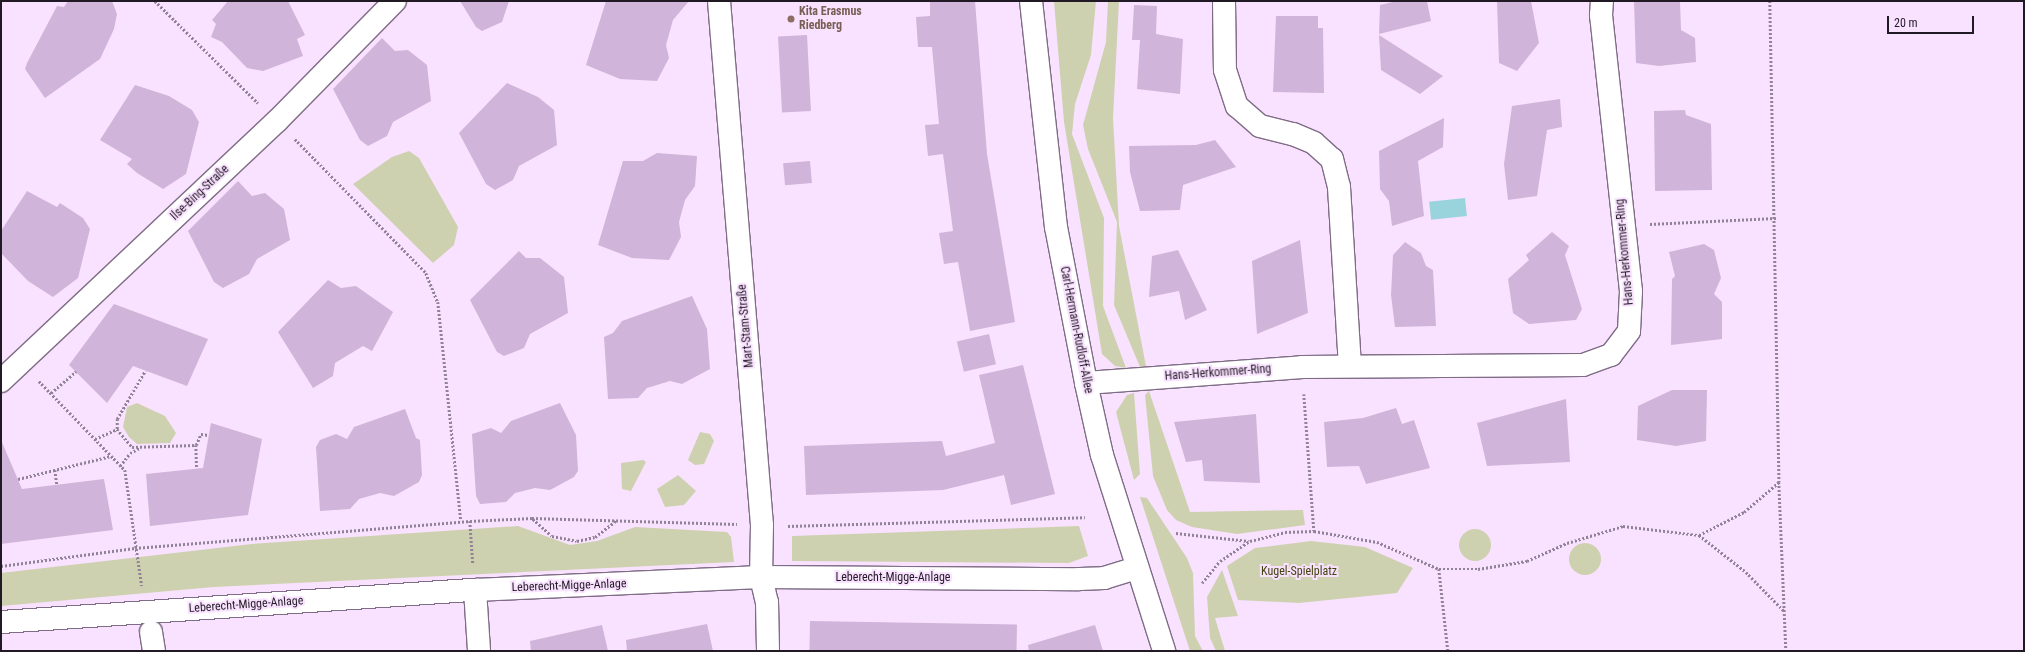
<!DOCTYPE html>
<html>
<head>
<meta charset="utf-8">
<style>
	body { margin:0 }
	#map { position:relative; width:2025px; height:652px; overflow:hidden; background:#f9e2ff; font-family:"Roboto Condensed",sans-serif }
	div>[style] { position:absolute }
	.green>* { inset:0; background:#ced1af }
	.round { border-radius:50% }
	.water>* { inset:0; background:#99d3dc; transform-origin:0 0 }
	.building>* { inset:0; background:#d1b4d9; transform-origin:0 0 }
	.path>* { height:2.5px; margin-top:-1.25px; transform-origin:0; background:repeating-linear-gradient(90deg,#928296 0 2px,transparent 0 4px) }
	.roads { filter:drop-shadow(1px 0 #7f6c85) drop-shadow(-1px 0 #7f6c85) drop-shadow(0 1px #7f6c85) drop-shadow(0 -1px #7f6c85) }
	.minor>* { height:22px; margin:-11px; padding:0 11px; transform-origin:11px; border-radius:11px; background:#fff }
	.dots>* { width:11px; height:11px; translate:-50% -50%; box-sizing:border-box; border:2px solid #f9e2ff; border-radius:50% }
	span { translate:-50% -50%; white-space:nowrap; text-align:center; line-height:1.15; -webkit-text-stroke:4px #f9e2ff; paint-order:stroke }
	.education-label { font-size:12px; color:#785e54; font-weight:700 }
	.left { translate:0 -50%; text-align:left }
	.street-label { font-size:12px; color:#211923 }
	.park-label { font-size:12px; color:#42440e }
	.frame { position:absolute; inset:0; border:2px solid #211923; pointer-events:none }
	.scale { position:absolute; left:1887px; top:16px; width:87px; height:18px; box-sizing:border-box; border:2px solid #211923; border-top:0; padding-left:5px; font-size:12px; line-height:14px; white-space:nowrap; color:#211923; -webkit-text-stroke:3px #f9e2ff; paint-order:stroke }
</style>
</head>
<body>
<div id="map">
	<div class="green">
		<i style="clip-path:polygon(1054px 1px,1096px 1px,1091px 55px,1075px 104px,1072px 134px,1104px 218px,1103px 306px,1126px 368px,1115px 366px,1102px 354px,1064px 122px)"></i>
		<i style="clip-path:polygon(1108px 1px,1119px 1px,1113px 118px,1119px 226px,1146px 366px,1140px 367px,1114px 305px,1117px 222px,1088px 149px,1083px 125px,1106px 42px)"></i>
		<i style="clip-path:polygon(409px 151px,419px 158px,458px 227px,454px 245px,433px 263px,353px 184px,392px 157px)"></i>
		<i style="clip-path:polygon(1149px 391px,1190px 512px,1303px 510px,1305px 525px,1237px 534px,1192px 527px,1176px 520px,1167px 510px,1153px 476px,1145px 395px)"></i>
		<i style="clip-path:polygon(1134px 393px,1140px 474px,1134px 480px,1116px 412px,1127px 395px)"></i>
		<i style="clip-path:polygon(137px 403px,165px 416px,176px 433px,170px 443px,137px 444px,129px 437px,123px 427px,127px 407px)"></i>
		<i style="clip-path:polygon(700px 432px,710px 434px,714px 441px,704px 464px,695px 465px,688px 460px)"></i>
		<i style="clip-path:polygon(643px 460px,646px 462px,631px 491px,622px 489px,621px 463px)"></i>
		<i style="clip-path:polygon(678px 475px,696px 491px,684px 505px,665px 507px,657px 489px)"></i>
		<i style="clip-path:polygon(1140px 497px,1147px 498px,1187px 558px,1193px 573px,1195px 636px,1203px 651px,1190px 651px)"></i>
		<i style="clip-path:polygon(518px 526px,570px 545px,597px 541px,635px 527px,727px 532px,731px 537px,734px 562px,214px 587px,1px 606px,1px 573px,252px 544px)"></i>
		<i style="clip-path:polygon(1079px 526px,1088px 556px,1069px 563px,792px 561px,792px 536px)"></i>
		<i class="round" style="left:1459px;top:529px;width:32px;height:32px"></i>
		<i style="clip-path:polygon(1311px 541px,1365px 547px,1413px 568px,1397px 593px,1299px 603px,1238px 600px,1227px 566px,1255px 548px)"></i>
		<i class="round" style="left:1569px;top:543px;width:32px;height:32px"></i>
		<i style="clip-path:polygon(1222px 570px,1238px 616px,1215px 618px,1225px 651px,1216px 651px,1210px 638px,1207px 597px)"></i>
	</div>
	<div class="water">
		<i style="left:1465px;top:198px;width:18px;height:36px;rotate:84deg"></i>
	</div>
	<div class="building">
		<i style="clip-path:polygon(68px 1px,112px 1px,117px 14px,114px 29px,100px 59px,45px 98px,25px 69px,27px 63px,57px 6px,64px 7px)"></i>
		<i style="clip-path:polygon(228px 1px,288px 1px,305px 35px,297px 39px,303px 56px,263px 71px,247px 68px,222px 42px,211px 37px,216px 24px,212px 20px)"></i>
		<i style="clip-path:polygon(460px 1px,509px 1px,502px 22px,482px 31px,476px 27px)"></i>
		<i style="clip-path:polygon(606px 1px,689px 1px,673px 20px,666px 45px,669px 58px,657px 81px,620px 79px,586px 65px)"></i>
		<i style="clip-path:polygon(930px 1px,975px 1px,987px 154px,1015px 322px,970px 331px,958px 262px,944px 264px,939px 233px,953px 231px,943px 154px,928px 156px,925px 125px,939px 124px,932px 47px,918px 47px,916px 17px,930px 16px)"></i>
		<i style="clip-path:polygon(1397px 1px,1427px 1px,1431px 21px,1379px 34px,1380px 5px)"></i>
		<i style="clip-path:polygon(1497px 1px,1531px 1px,1539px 43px,1517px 71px,1499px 63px)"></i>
		<i style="clip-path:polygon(1634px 1px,1680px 1px,1681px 30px,1695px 38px,1696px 62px,1659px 66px,1636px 63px)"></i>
		<i style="clip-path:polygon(1134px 5px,1157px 6px,1156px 34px,1183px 39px,1180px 94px,1137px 89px,1140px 40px,1132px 40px)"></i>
		<i style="clip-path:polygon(1276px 16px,1318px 16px,1318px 28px,1323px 28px,1324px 93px,1273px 92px)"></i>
		<i style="left:807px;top:35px;width:76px;height:29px;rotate:87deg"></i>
		<i style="clip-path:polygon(1379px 35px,1443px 76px,1420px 94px,1381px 70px)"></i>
		<i style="clip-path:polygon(382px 38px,395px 51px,408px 50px,427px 65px,431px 101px,393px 122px,387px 136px,368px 146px,360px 140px,333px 89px)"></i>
		<i style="clip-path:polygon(507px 83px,538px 97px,554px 110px,557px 145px,519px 166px,513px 180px,495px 190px,486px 184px,459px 133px)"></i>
		<i style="clip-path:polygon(135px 85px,169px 96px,192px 110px,199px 122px,186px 174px,163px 189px,137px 173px,127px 164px,132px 159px,100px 140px)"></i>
		<i style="clip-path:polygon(1560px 99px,1562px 127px,1547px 130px,1537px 196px,1508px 200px,1504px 164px,1512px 106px)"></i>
		<i style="clip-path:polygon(1685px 110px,1686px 115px,1711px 124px,1712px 190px,1655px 191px,1654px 111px)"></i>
		<i style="clip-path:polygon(1444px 118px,1443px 147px,1418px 161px,1424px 216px,1392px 226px,1389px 201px,1380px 189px,1379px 151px)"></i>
		<i style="clip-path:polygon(1215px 140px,1236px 167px,1183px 185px,1180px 210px,1140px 211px,1130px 172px,1129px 146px,1196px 145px)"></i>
		<i style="clip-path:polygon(657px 153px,697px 156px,695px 186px,685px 200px,679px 222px,681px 237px,669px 260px,632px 258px,598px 245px,623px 161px,643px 161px)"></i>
		<i style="left:810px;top:161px;width:22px;height:27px;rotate:85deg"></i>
		<i style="clip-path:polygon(238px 181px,252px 196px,265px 193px,284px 209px,290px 240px,257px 259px,249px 274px,223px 288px,214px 282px,188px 231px)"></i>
		<i style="clip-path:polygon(27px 191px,57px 207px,60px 203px,83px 218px,90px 229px,78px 278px,53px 297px,28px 281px,1px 253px,1px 231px)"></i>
		<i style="clip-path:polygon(1552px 232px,1569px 246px,1565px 255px,1582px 309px,1576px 320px,1529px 324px,1513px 313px,1508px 279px,1529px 260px,1526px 255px)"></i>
		<i style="clip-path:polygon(1300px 240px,1308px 313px,1257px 334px,1252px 261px)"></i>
		<i style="clip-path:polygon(1405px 242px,1421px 253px,1426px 266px,1433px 270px,1436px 326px,1395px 327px,1391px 295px,1393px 255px)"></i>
		<i style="clip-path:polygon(1704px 244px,1714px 250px,1721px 278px,1714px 294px,1722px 302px,1722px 339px,1671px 345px,1672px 279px,1675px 276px,1669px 252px)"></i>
		<i style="clip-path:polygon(1178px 250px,1207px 310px,1185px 320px,1179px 291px,1149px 297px,1152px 256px)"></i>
		<i style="clip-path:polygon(519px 251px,526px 258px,540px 258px,564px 277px,568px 313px,530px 334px,524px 348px,504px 356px,497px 352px,470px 300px)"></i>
		<i style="clip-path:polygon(328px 280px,341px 288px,356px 286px,393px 312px,372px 351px,363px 346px,335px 363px,333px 376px,313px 388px,278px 332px)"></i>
		<i style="clip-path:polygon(692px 296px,707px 329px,710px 369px,682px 384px,670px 381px,647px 388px,638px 398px,608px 399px,604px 337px,613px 333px,622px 321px)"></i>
		<i style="clip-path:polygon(114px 304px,208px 339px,187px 386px,133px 366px,107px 403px,69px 365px)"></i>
		<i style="left:989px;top:334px;width:31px;height:33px;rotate:77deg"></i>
		<i style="clip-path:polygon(1023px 365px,1055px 494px,1011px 505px,1004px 475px,943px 490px,806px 495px,804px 446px,942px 441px,946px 456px,995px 443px,979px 375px)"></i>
		<i style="clip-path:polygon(1672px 390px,1707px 390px,1706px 441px,1676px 446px,1637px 440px,1638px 406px)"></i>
		<i style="clip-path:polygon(1566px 399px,1570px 462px,1487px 466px,1477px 423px)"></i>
		<i style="clip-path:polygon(560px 403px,576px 435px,578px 471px,574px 477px,550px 490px,535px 488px,515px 493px,506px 502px,480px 504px,476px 496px,472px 434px,491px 428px,501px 433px,511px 421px)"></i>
		<i style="clip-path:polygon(1396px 408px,1402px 424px,1414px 420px,1430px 468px,1366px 484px,1359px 466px,1327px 467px,1324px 422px,1363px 418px)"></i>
		<i style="clip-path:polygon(405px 409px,416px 438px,420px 440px,422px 475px,419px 482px,394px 496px,380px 493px,359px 499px,350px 509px,320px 511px,316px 447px,320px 440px,336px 434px,347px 439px,354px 427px)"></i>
		<i style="clip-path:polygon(1256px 414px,1260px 483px,1204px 481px,1202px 460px,1186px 462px,1174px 422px)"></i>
		<i style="clip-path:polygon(211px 423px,262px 439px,248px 515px,150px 526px,146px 474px,203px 468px)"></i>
		<i style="clip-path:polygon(1px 440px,22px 489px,104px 479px,113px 530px,1px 544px)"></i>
		<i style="left:810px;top:621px;width:207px;height:30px;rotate:1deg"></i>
		<i style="clip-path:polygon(707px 624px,713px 651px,627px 651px,626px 640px)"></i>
		<i style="clip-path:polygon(602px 625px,608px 651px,531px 651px,530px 641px)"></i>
		<i style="clip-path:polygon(1095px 625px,1103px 651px,1029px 651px,1028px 645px)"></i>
	</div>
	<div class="path">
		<i style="left:155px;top:1px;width:145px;rotate:44.7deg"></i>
		<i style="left:1770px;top:1px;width:481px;rotate:88.9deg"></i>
		<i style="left:1779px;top:482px;width:169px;rotate:87.6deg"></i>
		<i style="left:295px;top:139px;width:187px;rotate:45.6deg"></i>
		<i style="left:426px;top:273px;width:31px;rotate:68deg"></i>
		<i style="left:438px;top:302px;width:220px;rotate:84deg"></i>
		<i style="left:1650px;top:224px;width:126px;rotate:-2.7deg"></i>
		<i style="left:39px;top:381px;width:124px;rotate:46deg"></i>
		<i style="left:125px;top:470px;width:117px;rotate:81.7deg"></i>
		<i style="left:51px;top:393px;width:33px;rotate:-41deg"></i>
		<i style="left:1304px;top:394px;width:137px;rotate:85.8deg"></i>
		<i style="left:117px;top:429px;width:23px;rotate:50deg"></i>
		<i style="left:132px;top:447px;width:64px;rotate:-1.8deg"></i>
		<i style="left:196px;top:445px;width:23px;rotate:88deg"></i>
		<i style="left:95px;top:439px;width:24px;rotate:-24deg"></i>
		<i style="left:117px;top:429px;width:10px;rotate:-90deg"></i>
		<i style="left:117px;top:419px;width:56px;rotate:-59.7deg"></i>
		<i style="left:196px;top:445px;width:12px;rotate:-66deg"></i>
		<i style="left:201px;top:434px;width:8px;rotate:7deg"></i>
		<i style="left:120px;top:466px;width:16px;rotate:-52deg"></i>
		<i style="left:130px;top:453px;width:11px;rotate:-27deg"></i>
		<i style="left:55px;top:470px;width:15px;rotate:82deg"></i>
		<i style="left:18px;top:479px;width:96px;rotate:-13.9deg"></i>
		<i style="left:533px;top:519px;width:25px;rotate:42deg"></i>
		<i style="left:552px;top:536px;width:25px;rotate:11deg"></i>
		<i style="left:577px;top:541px;width:18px;rotate:-13deg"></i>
		<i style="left:595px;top:537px;width:28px;rotate:-38deg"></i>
		<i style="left:470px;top:521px;width:43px;rotate:86deg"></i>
		<i style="left:788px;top:526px;width:297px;rotate:-1.7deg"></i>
		<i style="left:1176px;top:533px;width:73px;rotate:6.3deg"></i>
		<i style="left:1699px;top:535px;width:51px;rotate:-27.1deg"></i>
		<i style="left:1744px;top:512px;width:46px;rotate:-40.6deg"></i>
		<i style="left:1px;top:566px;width:135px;rotate:-7.7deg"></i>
		<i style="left:135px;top:548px;width:336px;rotate:-4.6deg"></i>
		<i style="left:470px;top:521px;width:62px;rotate:-2.8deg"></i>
		<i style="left:532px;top:518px;width:205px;rotate:1.7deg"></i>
		<i style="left:1439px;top:569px;width:82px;rotate:83.7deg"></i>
		<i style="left:1202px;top:583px;width:28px;rotate:-51deg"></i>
		<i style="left:1220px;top:561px;width:36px;rotate:-34deg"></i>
		<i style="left:1250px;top:541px;width:36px;rotate:-14deg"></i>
		<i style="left:1285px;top:532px;width:29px;rotate:-2deg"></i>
		<i style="left:1314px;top:531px;width:64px;rotate:9.9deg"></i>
		<i style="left:1377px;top:542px;width:68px;rotate:23.5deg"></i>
		<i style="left:1439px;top:569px;width:39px"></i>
		<i style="left:1478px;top:569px;width:50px;rotate:-9.3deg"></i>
		<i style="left:1527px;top:561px;width:44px;rotate:-24.2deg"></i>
		<i style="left:1567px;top:543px;width:59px;rotate:-16.9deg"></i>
		<i style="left:1623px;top:526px;width:77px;rotate:6.8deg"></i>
		<i style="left:1699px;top:535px;width:60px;rotate:38.2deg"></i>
		<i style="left:1746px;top:572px;width:54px;rotate:45.7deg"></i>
	</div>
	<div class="roads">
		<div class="minor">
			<i style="left:719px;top:1px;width:526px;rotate:85.31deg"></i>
			<i style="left:762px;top:525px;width:52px;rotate:91.1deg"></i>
			<i style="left:761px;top:577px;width:26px;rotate:77deg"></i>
			<i style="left:767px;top:602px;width:49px;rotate:88.8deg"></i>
			<i style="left:1031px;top:1px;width:227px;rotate:83.7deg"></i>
			<i style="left:1056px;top:227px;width:159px;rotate:79.1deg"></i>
			<i style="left:1086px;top:383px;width:74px;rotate:77.5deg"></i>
			<i style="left:1102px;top:455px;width:206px;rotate:72.4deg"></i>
			<i style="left:1224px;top:1px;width:69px;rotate:89.2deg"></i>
			<i style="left:1225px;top:70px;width:38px;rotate:72deg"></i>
			<i style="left:1237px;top:106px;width:30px;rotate:41deg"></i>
			<i style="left:1260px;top:126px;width:34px;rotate:14deg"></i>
			<i style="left:1293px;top:134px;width:23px;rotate:23deg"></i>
			<i style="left:1314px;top:143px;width:24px;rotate:42deg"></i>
			<i style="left:1332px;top:159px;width:29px;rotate:76deg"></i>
			<i style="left:1339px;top:187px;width:178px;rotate:86.5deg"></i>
			<i style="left:1px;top:381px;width:379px;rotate:-43.3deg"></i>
			<i style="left:277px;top:121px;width:168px;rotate:-45.5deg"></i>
			<i style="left:1086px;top:383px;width:217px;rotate:-4.2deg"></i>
			<i style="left:1302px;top:367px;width:281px;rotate:-0.4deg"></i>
			<i style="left:1583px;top:365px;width:30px;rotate:-20deg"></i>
			<i style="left:1611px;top:355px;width:30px;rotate:-53deg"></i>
			<i style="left:1629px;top:331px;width:40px;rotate:-87.1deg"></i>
			<i style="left:1631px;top:291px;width:278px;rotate:-96.2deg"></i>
			<i style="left:1601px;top:15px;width:14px;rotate:-86deg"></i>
			<i style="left:475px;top:590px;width:61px;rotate:86.2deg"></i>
			<i style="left:1px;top:622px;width:475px;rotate:-3.9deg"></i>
			<i style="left:475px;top:590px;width:286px;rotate:-2.6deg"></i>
			<i style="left:761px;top:577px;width:318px;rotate:0.4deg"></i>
			<i style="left:1079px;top:579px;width:25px;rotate:-2deg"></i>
			<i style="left:1104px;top:578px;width:34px;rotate:-17deg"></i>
			<i style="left:151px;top:632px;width:19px;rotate:81deg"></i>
		</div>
	</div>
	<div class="dots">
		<i style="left:791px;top:19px;background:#8d6e63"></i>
	</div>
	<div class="education-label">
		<span class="left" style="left:799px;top:19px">Kita Erasmus<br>Riedberg</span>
	</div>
	<div class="street-label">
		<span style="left:200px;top:193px;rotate:-43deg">Ilse-Bing-Straße</span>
		<span style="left:1625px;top:252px;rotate:-95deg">Hans-Herkommer-Ring</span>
		<span style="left:746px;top:326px;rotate:-95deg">Mart-Stam-Straße</span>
		<span style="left:1076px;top:330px;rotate:79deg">Carl-Hermann-Rudloff-Allee</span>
		<span style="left:1218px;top:373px;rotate:-4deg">Hans-Herkommer-Ring</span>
		<span style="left:893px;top:578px">Leberecht-Migge-Anlage</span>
		<span style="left:569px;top:586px;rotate:-2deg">Leberecht-Migge-Anlage</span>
		<span style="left:246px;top:605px;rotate:-4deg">Leberecht-Migge-Anlage</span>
	</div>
	<div class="park-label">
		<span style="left:1299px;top:572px">Kugel-Spielplatz</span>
	</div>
	<div class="frame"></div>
	<div class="scale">20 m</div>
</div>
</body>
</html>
